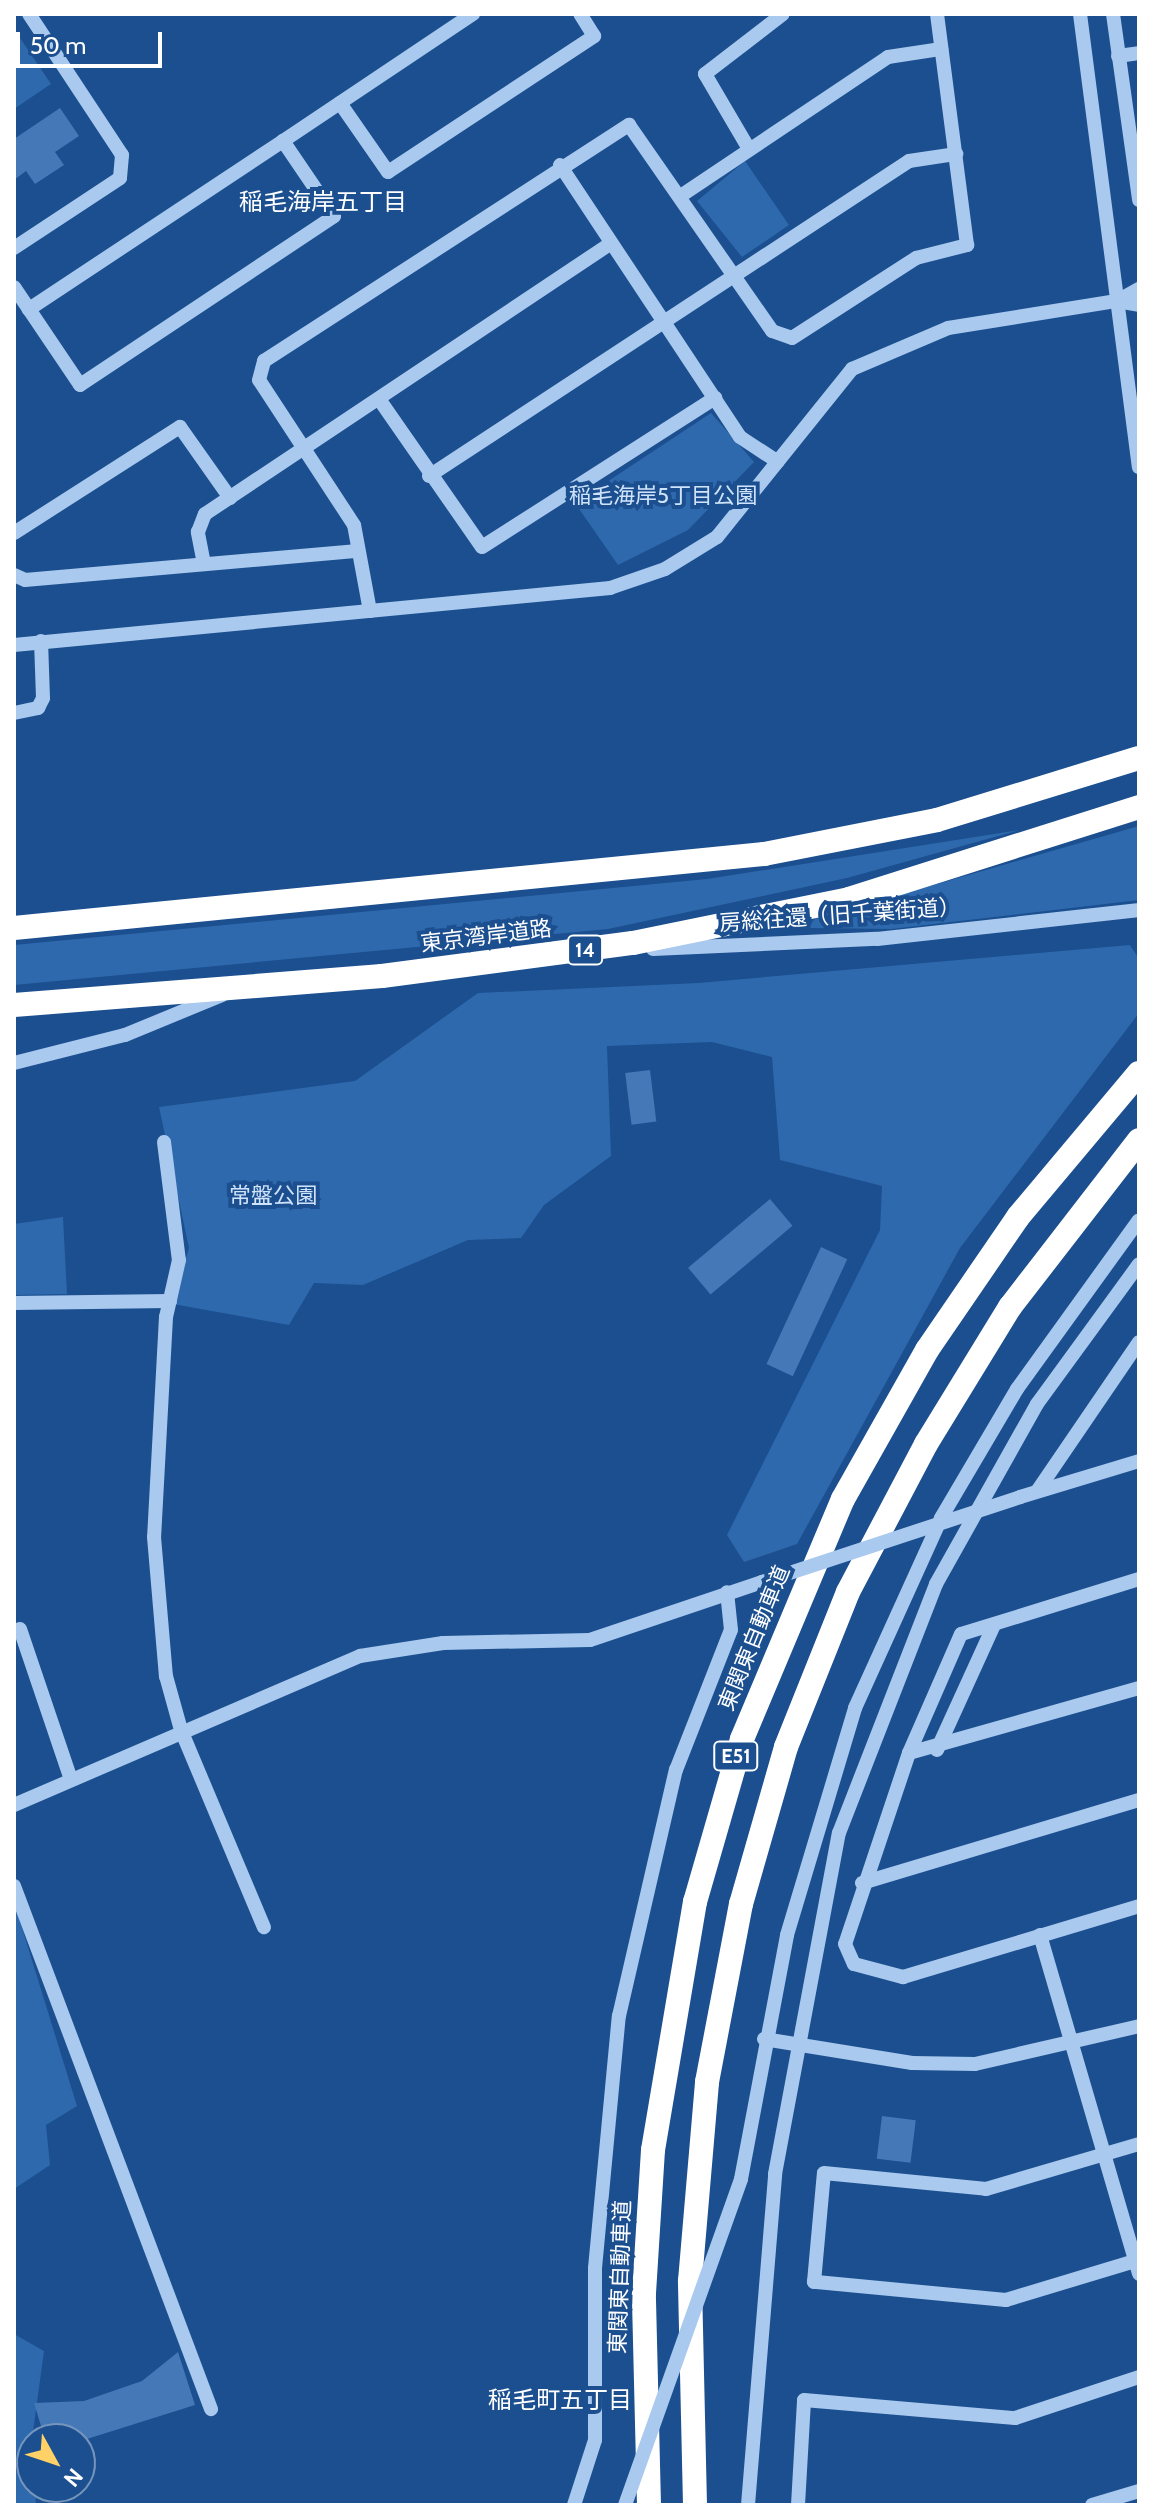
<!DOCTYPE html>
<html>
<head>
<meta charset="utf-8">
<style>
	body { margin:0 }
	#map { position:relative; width:1153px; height:2519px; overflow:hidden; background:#1b4f8f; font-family:Cabin,"Noto Sans JP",sans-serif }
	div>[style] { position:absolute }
	.green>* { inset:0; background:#2e69ad }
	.building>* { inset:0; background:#4478b7; transform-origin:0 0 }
	.minor>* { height:14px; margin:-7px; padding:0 7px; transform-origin:7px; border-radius:7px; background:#a9c9ee }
	.highway>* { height:24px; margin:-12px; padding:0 12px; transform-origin:12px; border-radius:12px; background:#fff }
	.minor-bridge>* { height:14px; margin:-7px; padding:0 7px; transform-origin:7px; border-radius:7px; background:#a9c9ee }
	span { translate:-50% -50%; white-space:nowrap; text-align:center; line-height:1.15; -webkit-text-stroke:8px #1b4f8f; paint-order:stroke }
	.shield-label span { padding:2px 6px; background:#1b4f8f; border:2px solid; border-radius:6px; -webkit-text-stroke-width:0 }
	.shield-label { font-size:20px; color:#fff; font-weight:700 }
	.park-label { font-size:22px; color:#cfe3fa }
	.street-label { font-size:22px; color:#fff }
	.neighbourhood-label { font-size:24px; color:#fff }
	.frame { position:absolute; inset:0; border:16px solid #fff; pointer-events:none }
	.north { position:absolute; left:16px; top:2423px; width:80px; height:80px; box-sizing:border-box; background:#1b4f8f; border:2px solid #7695bc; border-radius:50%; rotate:130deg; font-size:22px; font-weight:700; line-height:32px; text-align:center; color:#fff }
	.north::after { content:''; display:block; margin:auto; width:28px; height:36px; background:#ffd166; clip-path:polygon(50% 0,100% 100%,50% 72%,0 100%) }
	.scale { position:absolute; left:16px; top:32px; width:146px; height:36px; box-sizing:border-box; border:4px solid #fff; border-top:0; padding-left:10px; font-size:24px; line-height:28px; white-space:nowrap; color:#fff; -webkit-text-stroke:6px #1b4f8f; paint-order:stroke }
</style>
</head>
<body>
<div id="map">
	<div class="green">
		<i style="clip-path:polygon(14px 29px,51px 84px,14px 109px)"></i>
		<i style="clip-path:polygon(745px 161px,789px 225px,742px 257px,697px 201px)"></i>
		<i style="clip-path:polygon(711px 413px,754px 462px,688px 530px,618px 565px,575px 503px)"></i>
		<i style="clip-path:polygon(1139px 826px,1139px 900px,891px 929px,810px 928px,811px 920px)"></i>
		<i style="clip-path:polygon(1020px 830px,847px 878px,608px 929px,14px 985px,14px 945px,707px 879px)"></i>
		<i style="clip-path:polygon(1130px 945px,1139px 959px,1139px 1013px,960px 1248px,797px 1544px,744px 1562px,727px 1535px,880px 1230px,882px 1186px,780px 1160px,772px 1057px,712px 1042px,607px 1046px,611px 1156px,544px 1205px,521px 1238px,468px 1240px,363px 1285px,314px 1283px,289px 1325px,173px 1304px,189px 1248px,159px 1107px,355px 1081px,478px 993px,698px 983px)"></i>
		<i style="clip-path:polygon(63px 1217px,67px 1294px,14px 1295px,14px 1224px)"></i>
		<i style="clip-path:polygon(14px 1902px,77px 2106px,46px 2125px,50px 2165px,14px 2189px)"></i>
		<i style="clip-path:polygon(14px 2334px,44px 2351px,32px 2439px,36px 2505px,14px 2505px)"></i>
	</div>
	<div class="building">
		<i style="clip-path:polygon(60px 108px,79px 136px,55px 152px,64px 165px,35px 184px,26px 171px,14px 180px,14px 139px)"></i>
		<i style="left:650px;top:1070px;width:52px;height:25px;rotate:83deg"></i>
		<i style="left:770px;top:1199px;width:35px;height:107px;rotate:50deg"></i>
		<i style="left:821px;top:1247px;width:29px;height:129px;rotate:25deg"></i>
		<i style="left:882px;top:2116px;width:34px;height:43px;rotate:7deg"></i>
		<i style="clip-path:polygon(178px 2352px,195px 2405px,87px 2439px,45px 2439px,34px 2403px,84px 2401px,142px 2381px)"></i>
	</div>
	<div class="minor">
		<i style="left:1080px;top:14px;width:457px;rotate:82.6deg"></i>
		<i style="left:1113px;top:14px;width:188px;rotate:82deg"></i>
		<i style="left:1118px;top:56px;width:21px;rotate:-8deg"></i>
		<i style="left:340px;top:103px;width:84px;rotate:55.2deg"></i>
		<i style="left:388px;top:172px;width:247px;rotate:-33.4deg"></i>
		<i style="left:594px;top:36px;width:26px;rotate:-122deg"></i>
		<i style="left:283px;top:141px;width:229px;rotate:-33.8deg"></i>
		<i style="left:749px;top:149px;width:87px;rotate:-120.4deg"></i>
		<i style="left:705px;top:74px;width:98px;rotate:-37.6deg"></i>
		<i style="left:560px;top:165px;width:326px;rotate:56.5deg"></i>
		<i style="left:740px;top:437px;width:45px;rotate:33.3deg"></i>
		<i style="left:682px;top:195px;width:248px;rotate:-33.8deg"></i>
		<i style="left:888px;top:57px;width:54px;rotate:-8.6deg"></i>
		<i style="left:14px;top:248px;width:127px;rotate:-33.4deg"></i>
		<i style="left:120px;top:178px;width:23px;rotate:-85deg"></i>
		<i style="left:122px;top:155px;width:169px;rotate:-123.4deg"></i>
		<i style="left:14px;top:287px;width:118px;rotate:56deg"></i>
		<i style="left:80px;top:385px;width:305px;rotate:-33.6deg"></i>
		<i style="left:334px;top:216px;width:91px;rotate:-124.2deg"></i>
		<i style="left:283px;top:141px;width:305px;rotate:146.5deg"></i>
		<i style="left:1117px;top:301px;width:25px;rotate:-29deg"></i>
		<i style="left:379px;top:399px;width:180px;rotate:55.2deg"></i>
		<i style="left:482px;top:547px;width:277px;rotate:-32.6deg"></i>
		<i style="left:429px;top:476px;width:574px;rotate:-33.27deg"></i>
		<i style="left:909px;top:161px;width:48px;rotate:-8.5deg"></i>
		<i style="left:14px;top:533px;width:197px;rotate:-32.6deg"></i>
		<i style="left:180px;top:427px;width:87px;rotate:54.8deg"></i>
		<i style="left:204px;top:564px;width:33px;rotate:-101deg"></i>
		<i style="left:198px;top:532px;width:19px;rotate:-69deg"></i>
		<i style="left:205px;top:514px;width:487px;rotate:-33.7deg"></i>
		<i style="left:14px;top:575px;width:12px;rotate:24deg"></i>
		<i style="left:25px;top:580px;width:334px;rotate:-5deg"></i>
		<i style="left:370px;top:611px;width:87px;rotate:-100.5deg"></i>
		<i style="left:354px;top:525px;width:173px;rotate:-123.2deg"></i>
		<i style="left:259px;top:380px;width:20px;rotate:-75deg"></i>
		<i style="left:264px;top:361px;width:435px;rotate:-32.9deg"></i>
		<i style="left:629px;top:125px;width:251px;rotate:55.2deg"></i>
		<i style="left:772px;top:331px;width:21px;rotate:19deg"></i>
		<i style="left:792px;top:338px;width:148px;rotate:-32.8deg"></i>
		<i style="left:916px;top:258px;width:53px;rotate:-14.3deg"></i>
		<i style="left:967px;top:245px;width:233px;rotate:-97.4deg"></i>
		<i style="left:14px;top:645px;width:599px;rotate:-5.46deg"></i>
		<i style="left:610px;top:588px;width:58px;rotate:-19.1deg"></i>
		<i style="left:665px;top:569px;width:61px;rotate:-31.6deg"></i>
		<i style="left:717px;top:537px;width:216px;rotate:-51.2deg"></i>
		<i style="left:852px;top:369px;width:104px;rotate:-23.1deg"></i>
		<i style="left:948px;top:328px;width:171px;rotate:-9.1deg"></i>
		<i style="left:1117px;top:301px;width:22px;rotate:10deg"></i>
		<i style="left:14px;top:713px;width:25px;rotate:-12deg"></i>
		<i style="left:38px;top:708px;width:11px;rotate:-63deg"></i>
		<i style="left:43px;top:698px;width:57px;rotate:-92deg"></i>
		<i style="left:653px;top:949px;width:224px;rotate:-2.6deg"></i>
		<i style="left:877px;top:939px;width:264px;rotate:-6.3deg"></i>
		<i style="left:14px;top:1063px;width:114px;rotate:-14.2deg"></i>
		<i style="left:125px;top:1035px;width:105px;rotate:-22.4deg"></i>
		<i style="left:164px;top:1142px;width:119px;rotate:82.8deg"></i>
		<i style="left:179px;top:1260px;width:58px;rotate:102.8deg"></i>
		<i style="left:166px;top:1317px;width:220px;rotate:93.1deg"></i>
		<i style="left:154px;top:1537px;width:140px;rotate:85.1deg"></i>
		<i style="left:166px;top:1676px;width:56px;rotate:74.5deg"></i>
		<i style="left:181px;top:1730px;width:214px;rotate:67.2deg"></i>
		<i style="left:14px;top:1303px;width:156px;rotate:-0.7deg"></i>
		<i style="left:1038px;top:1490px;width:179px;rotate:-55.7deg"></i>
		<i style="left:1020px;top:1497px;width:124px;rotate:-16.8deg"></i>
		<i style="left:1139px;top:1579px;width:186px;rotate:162.8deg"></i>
		<i style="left:961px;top:1634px;width:130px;rotate:113.6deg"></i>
		<i style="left:909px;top:1753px;width:201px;rotate:108.5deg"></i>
		<i style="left:845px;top:1944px;width:22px;rotate:66deg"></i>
		<i style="left:854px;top:1964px;width:51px;rotate:14.9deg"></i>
		<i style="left:903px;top:1977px;width:246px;rotate:-16.7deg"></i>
		<i style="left:20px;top:1629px;width:159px;rotate:71.3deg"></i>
		<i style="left:937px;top:1750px;width:137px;rotate:-65.5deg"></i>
		<i style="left:909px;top:1753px;width:239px;rotate:-15.8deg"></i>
		<i style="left:14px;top:1805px;width:377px;rotate:-23.3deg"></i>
		<i style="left:360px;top:1656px;width:84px;rotate:-8.9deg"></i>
		<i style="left:443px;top:1643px;width:147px;rotate:-1.2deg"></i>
		<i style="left:590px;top:1640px;width:182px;rotate:-18.6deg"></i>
		<i style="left:862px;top:1883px;width:289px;rotate:-16.7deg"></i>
		<i style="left:14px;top:1886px;width:559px;rotate:69.36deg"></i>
		<i style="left:1040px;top:1935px;width:353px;rotate:73.7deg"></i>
		<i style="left:764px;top:2039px;width:150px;rotate:9.2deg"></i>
		<i style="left:912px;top:2063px;width:63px;rotate:0.9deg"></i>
		<i style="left:975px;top:2064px;width:168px;rotate:-13deg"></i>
		<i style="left:741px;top:2179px;width:248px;rotate:-79.3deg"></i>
		<i style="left:787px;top:1935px;width:237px;rotate:-73.3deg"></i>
		<i style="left:855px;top:1708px;width:209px;rotate:-65.6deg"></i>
		<i style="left:941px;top:1518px;width:150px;rotate:-59.5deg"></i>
		<i style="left:1017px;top:1389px;width:208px;rotate:-54.2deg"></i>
		<i style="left:1135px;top:2261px;width:135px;rotate:163.2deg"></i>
		<i style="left:1006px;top:2300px;width:193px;rotate:-174.6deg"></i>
		<i style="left:814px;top:2282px;width:109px;rotate:-84.8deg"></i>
		<i style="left:824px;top:2173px;width:163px;rotate:5.6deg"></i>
		<i style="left:986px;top:2189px;width:159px;rotate:-16.4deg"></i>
		<i style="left:574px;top:2505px;width:68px;rotate:-72.1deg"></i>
		<i style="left:595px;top:2440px;width:172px;rotate:-90deg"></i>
		<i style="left:595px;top:2268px;width:253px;rotate:-84.6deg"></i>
		<i style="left:619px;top:2016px;width:253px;rotate:-77deg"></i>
		<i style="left:676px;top:1770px;width:150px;rotate:-68.6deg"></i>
		<i style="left:731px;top:1630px;width:38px;rotate:-96deg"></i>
		<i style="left:748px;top:2505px;width:332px;rotate:-85.3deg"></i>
		<i style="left:775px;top:2174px;width:347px;rotate:-79.4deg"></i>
		<i style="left:839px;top:1833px;width:267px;rotate:-68.7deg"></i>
		<i style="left:936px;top:1584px;width:206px;rotate:-60.7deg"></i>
		<i style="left:1037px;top:1404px;width:173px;rotate:-53.9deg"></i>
		<i style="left:798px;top:2505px;width:105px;rotate:-86.7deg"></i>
		<i style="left:804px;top:2400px;width:212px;rotate:4.9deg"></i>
		<i style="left:1015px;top:2418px;width:131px;rotate:-18.3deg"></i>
		<i style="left:1092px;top:2505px;width:49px;rotate:-16.6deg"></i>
	</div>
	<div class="highway">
		<i style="left:14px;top:928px;width:754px;rotate:-5.63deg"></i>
		<i style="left:764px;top:854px;width:176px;rotate:-11.1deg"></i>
		<i style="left:937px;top:820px;width:211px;rotate:-17.1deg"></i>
		<i style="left:14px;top:1005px;width:369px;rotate:-4.5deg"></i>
		<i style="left:382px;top:976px;width:253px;rotate:-7.5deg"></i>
		<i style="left:633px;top:943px;width:220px;rotate:-11.5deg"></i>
		<i style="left:849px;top:899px;width:304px;rotate:-17.6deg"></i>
		<i style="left:649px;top:2505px;width:212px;rotate:-91.4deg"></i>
		<i style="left:644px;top:2293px;width:143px;rotate:-86.4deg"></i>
		<i style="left:653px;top:2150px;width:252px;rotate:-80.4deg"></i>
		<i style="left:695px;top:1902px;width:170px;rotate:-73.9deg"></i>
		<i style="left:742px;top:1739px;width:260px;rotate:-67.2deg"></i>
		<i style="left:843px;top:1499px;width:171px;rotate:-60.6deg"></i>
		<i style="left:927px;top:1350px;width:161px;rotate:-55.6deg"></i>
		<i style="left:1018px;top:1217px;width:188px;rotate:-50deg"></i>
		<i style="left:695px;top:2505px;width:224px;rotate:-91.3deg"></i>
		<i style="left:690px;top:2281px;width:200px;rotate:-85.1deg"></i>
		<i style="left:707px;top:2082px;width:181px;rotate:-79.2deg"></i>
		<i style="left:741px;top:1904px;width:163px;rotate:-74deg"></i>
		<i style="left:786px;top:1747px;width:167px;rotate:-68.2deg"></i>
		<i style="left:848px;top:1592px;width:167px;rotate:-62.2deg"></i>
		<i style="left:926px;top:1444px;width:161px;rotate:-58.5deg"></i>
		<i style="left:1010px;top:1307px;width:211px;rotate:-52.3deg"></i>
	</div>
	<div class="minor-bridge">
		<i style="left:762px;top:1582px;width:272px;rotate:-18.2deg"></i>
		<i style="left:625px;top:2505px;width:346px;rotate:-70.4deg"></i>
	</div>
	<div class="shield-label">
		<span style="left:585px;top:950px">14</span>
		<span style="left:736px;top:1756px">E51</span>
	</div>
	<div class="park-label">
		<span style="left:663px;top:496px">稲毛海岸5丁目公園</span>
		<span style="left:273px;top:1196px">常盤公園</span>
	</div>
	<div class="street-label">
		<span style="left:840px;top:915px;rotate:-4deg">房総往還（旧千葉街道）</span>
		<span style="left:486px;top:936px;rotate:-7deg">東京湾岸道路</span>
		<span style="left:754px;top:1638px;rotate:-68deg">東関東自動車道</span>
		<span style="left:620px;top:2277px;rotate:-88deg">東関東自動車道</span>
	</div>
	<div class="neighbourhood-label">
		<span style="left:323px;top:202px">稲毛海岸五丁目</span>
		<span style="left:560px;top:2400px">稲毛町五丁目</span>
	</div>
	<div class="frame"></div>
	<div class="north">N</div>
	<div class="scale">50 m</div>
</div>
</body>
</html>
